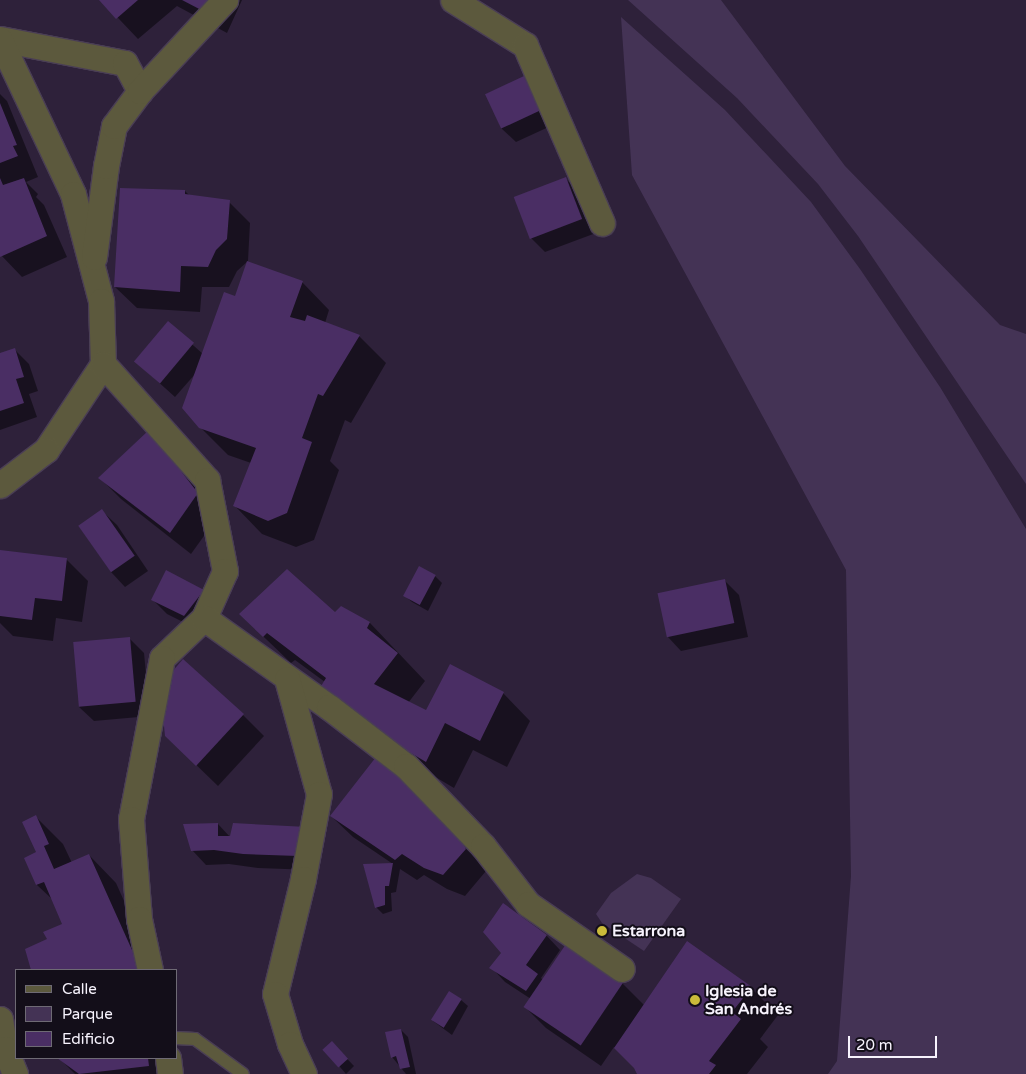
<!DOCTYPE html>
<html>
<head>
<meta charset="utf-8">
<style>
	body { margin:0 }
	#map { position:relative; width:1026px; height:1074px; overflow:hidden; background:#2e213a; font-family:"Varela Round",sans-serif }
	div>[style] { position:absolute }
	.green>* { inset:0; background:#435 }
	.shadow>* { inset:0; background:#0007 }
	.building>* { inset:0; background:#4a2e64; transform-origin:0 0 }
	.roads { filter:drop-shadow(1px 0 #4a3e55) drop-shadow(-1px 0 #4a3e55) drop-shadow(0 1px #4a3e55) drop-shadow(0 -1px #4a3e55) }
	.service>* { height:12px; margin:-6px; padding:0 6px; transform-origin:6px; border-radius:6px; background:#5c593d }
	.minor>* { height:25px; margin:-12.5px; padding:0 12.5px; transform-origin:12.5px; border-radius:12.5px; background:#5c593d }
	.dots>* { width:14px; height:14px; translate:-50% -50%; box-sizing:border-box; border:2px solid #130e19; border-radius:50% }
	span { translate:-50% -50%; white-space:nowrap; text-align:center; line-height:1.15; -webkit-text-stroke:4px #130e19; paint-order:stroke }
	.poi-label { font-size:16px; color:#f7f3fd; font-weight:700 }
	.left { translate:0 -50%; text-align:left }
	.legend { position:absolute; left:15px; top:969px; width:162px; height:90px; box-sizing:border-box; background:#130e19; border:1px solid #6e6a74; margin:0; padding:6px 9px; list-style:none; font-size:15px; color:#f7f3fd }
	.legend li { display:flex; align-items:center; gap:10px; height:25px }
	.legend b { width:25px; border:1px solid #6e6a74 }
	.scale { position:absolute; left:848px; top:1036px; width:89px; height:22px; box-sizing:border-box; border:2px solid #f7f3fd; border-top:0; padding-left:6px; font-size:15px; line-height:18px; white-space:nowrap; color:#f7f3fd; -webkit-text-stroke:4px #130e19; paint-order:stroke }
</style>
</head>
<body>
<div id="map">
	<div class="green">
		<i style="clip-path:polygon(628px 0,721px 0,845px 166px,1000px 325px,1026px 334px,1026px 484px,858px 236px,818px 184px,737px 98px)"></i>
		<i style="clip-path:polygon(621px 17px,725px 110px,811px 202px,860px 269px,940px 387px,1026px 529px,1026px 1074px,828px 1074px,837px 1061px,851px 876px,846px 570px,632px 175px)"></i>
		<i style="clip-path:polygon(637px 874px,651px 878px,681px 899px,644px 951px,602px 923px,596px 914px,611px 893px)"></i>
	</div>
	<div class="shadow">
		<i style="clip-path:polygon(101px 0,242px 0,227px 33px,177px 6px,138px 39px)"></i>
		<i style="clip-path:polygon(524px 77px,538px 92px,553px 125px,516px 142px,501px 128px,487px 94px)"></i>
		<i style="clip-path:polygon(0 94px,7px 101px,38px 177px,26px 182px,38px 194px,36px 197px,44px 205px,67px 257px,22px 277px,0 254px)"></i>
		<i style="clip-path:polygon(566px 179px,580px 193px,596px 233px,545px 252px,531px 238px)"></i>
		<i style="clip-path:polygon(185px 191px,190px 196px,229px 202px,250px 223px,248px 261px,237px 271px,229px 287px,202px 287px,200px 312px,137px 308px,115px 287px)"></i>
		<i style="clip-path:polygon(302px 282px,329px 310px,325px 323px,359px 336px,386px 363px,351px 423px,345px 420px,330px 461px,339px 470px,314px 540px,296px 547px,262px 534px,235px 506px,251px 463px,228px 455px,200px 427px,196px 373px,175px 397px,135px 361px,168px 323px,203px 354px,236px 298px)"></i>
		<i style="clip-path:polygon(15px 350px,29px 364px,38px 391px,29px 394px,37px 417px,0 430px,0 354px)"></i>
		<i style="clip-path:polygon(170px 452px,219px 515px,191px 554px,121px 499px,100px 478px)"></i>
		<i style="clip-path:polygon(102px 511px,117px 525px,148px 571px,125px 587px,111px 572px,79px 526px)"></i>
		<i style="clip-path:polygon(0 551px,66px 559px,88px 581px,82px 622px,56px 618px,53px 641px,13px 636px,0 623px)"></i>
		<i style="clip-path:polygon(435px 576px,442px 583px,428px 611px,412px 602px,405px 596px)"></i>
		<i style="clip-path:polygon(725px 581px,739px 595px,748px 637px,681px 651px,667px 636px)"></i>
		<i style="clip-path:polygon(204px 591px,199px 630px,167px 614px,153px 600px)"></i>
		<i style="clip-path:polygon(341px 608px,370px 623px,425px 681px,408px 703px,427px 712px,503px 693px,530px 721px,507px 767px,473px 750px,454px 788px,376px 742px,325px 682px,295px 660px,291px 663px,241px 615px,335px 614px)"></i>
		<i style="clip-path:polygon(130px 639px,144px 653px,150px 716px,94px 721px,79px 707px)"></i>
		<i style="clip-path:polygon(243px 715px,264px 736px,218px 786px,188px 757px)"></i>
		<i style="clip-path:polygon(376px 759px,470px 844px,486px 871px,465px 896px,447px 889px,424px 875px,417px 880px,400px 869px,396px 892px,391px 893px,392px 911px,383px 914px,376px 907px,364px 866px,393px 864px,353px 837px,331px 816px)"></i>
		<i style="clip-path:polygon(36px 817px,63px 844px,72px 863px,89px 855px,116px 883px,155px 970px,33px 970px,27px 950px,49px 940px,64px 924px,54px 901px,37px 885px,25px 858px,38px 853px)"></i>
		<i style="clip-path:polygon(218px 824px,231px 838px,306px 829px,312px 870px,258px 868px,229px 864px,206px 865px,192px 850px)"></i>
		<i style="clip-path:polygon(546px 935px,560px 950px,541px 978px,543px 980px,622px 983px,645px 1006px,751px 988px,778px 1015px,760px 1039px,768px 1047px,747px 1074px,638px 1074px,636px 1069px,614px 1047px,601px 1066px,546px 1028px,525px 1007px,531px 999px,505px 982px,491px 967px)"></i>
		<i style="clip-path:polygon(461px 1000px,468px 1006px,452px 1035px,433px 1021px)"></i>
		<i style="clip-path:polygon(401px 1030px,408px 1037px,416px 1074px,406px 1074px,392px 1057px)"></i>
		<i style="clip-path:polygon(332px 1043px,354px 1066px,346px 1074px,340px 1067px)"></i>
		<i style="clip-path:polygon(59px 1058px,171px 1058px,173px 1074px,75px 1074px)"></i>
	</div>
	<div class="building">
		<i style="clip-path:polygon(99px 0,138px 0,116px 19px)"></i>
		<i style="clip-path:polygon(182px 0,211px 0,205px 12px)"></i>
		<i style="left:524px;top:76px;width:38px;height:43px;rotate:65deg"></i>
		<i style="clip-path:polygon(0 103px,17px 145px,13px 146px,18px 156px,0 163px)"></i>
		<i style="left:566px;top:177px;width:45px;height:56px;rotate:69deg"></i>
		<i style="clip-path:polygon(0 178px,3px 185px,24px 178px,47px 236px,0 257px)"></i>
		<i style="clip-path:polygon(120px 188px,185px 190px,185px 194px,230px 200px,227px 239px,216px 250px,208px 267px,181px 266px,180px 292px,114px 287px)"></i>
		<i style="clip-path:polygon(247px 261px,303px 281px,290px 317px,305px 321px,307px 315px,360px 335px,323px 396px,318px 394px,302px 438px,312px 442px,287px 513px,268px 521px,233px 506px,256px 448px,199px 428px,182px 408px,224px 292px,235px 296px)"></i>
		<i style="left:168px;top:321px;width:34px;height:53px;rotate:40deg"></i>
		<i style="clip-path:polygon(15px 348px,24px 377px,16px 379px,24px 403px,0 411px,0 353px)"></i>
		<i style="clip-path:polygon(149px 430px,198px 493px,170px 533px,98px 478px)"></i>
		<i style="left:102px;top:509px;width:57px;height:29px;rotate:55deg"></i>
		<i style="clip-path:polygon(0 550px,67px 558px,62px 601px,35px 598px,32px 620px,0 616px)"></i>
		<i style="left:419px;top:566px;width:19px;height:34px;rotate:28deg"></i>
		<i style="clip-path:polygon(287px 569px,335px 612px,341px 606px,370px 622px,367px 628px,398px 653px,374px 684px,426px 710px,450px 664px,504px 692px,480px 741px,445px 723px,426px 762px,315px 696px,326px 678px,267px 633px,263px 637px,239px 614px)"></i>
		<i style="clip-path:polygon(166px 570px,204px 590px,184px 616px,151px 600px)"></i>
		<i style="left:725px;top:579px;width:45px;height:69px;rotate:78deg"></i>
		<i style="left:130px;top:637px;width:65px;height:57px;rotate:85deg"></i>
		<i style="clip-path:polygon(183px 659px,244px 714px,196px 766px,165px 736px,160px 686px)"></i>
		<i style="clip-path:polygon(376px 757px,420px 791px,449px 821px,466px 849px,443px 875px,424px 868px,402px 854px,395px 860px,330px 816px)"></i>
		<i style="clip-path:polygon(36px 815px,49px 844px,44px 846px,54px 869px,89px 854px,141px 970px,31px 970px,25px 949px,47px 939px,43px 932px,62px 924px,44px 882px,36px 885px,24px 858px,36px 852px,22px 822px)"></i>
		<i style="clip-path:polygon(218px 823px,218px 836px,230px 836px,233px 823px,307px 827px,298px 856px,243px 854px,214px 850px,191px 851px,183px 824px)"></i>
		<i style="clip-path:polygon(393px 863px,389px 886px,385px 886px,385px 905px,375px 908px,363px 864px)"></i>
		<i style="clip-path:polygon(503px 903px,547px 935px,526px 965px,538px 974px,526px 991px,489px 968px,501px 953px,483px 932px)"></i>
		<i style="clip-path:polygon(687px 941px,752px 987px,732px 1012px,741px 1019px,709px 1061px,716px 1065px,709px 1074px,637px 1074px,634px 1068px,614px 1048px)"></i>
		<i style="left:566px;top:944px;width:69px;height:76px;rotate:34deg"></i>
		<i style="left:449px;top:991px;width:15px;height:34px;rotate:32deg"></i>
		<i style="clip-path:polygon(401px 1029px,410px 1067px,400px 1069px,396px 1056px,391px 1058px,385px 1032px)"></i>
		<i style="left:332px;top:1041px;width:24px;height:13px;rotate:48deg"></i>
		<i style="clip-path:polygon(57px 1058px,148px 1058px,149px 1066px,79px 1074px)"></i>
	</div>
	<div class="roads">
		<div class="service">
			<i style="left:176px;top:1038px;width:19px;rotate:3deg"></i>
			<i style="left:195px;top:1039px;width:59px;rotate:36.1deg"></i>
		</div>
		<div class="minor">
			<i style="left:453px;top:0;width:85px;rotate:32deg"></i>
			<i style="left:525px;top:45px;width:194px;rotate:66.6deg"></i>
			<i style="left:0;top:39px;width:127px;rotate:10.9deg"></i>
			<i style="left:125px;top:63px;width:32px;rotate:62deg"></i>
			<i style="left:0;top:40px;width:170px;rotate:64.6deg"></i>
			<i style="left:73px;top:194px;width:111px;rotate:75.3deg"></i>
			<i style="left:101px;top:301px;width:63px;rotate:88.2deg"></i>
			<i style="left:103px;top:364px;width:103px;rotate:123.5deg"></i>
			<i style="left:46px;top:450px;width:58px;rotate:142.7deg"></i>
			<i style="left:94px;top:257px;width:92px;rotate:-82.5deg"></i>
			<i style="left:106px;top:166px;width:41px;rotate:-78.7deg"></i>
			<i style="left:114px;top:126px;width:44px;rotate:-53.4deg"></i>
			<i style="left:140px;top:91px;width:125px;rotate:-47deg"></i>
			<i style="left:103px;top:364px;width:156px;rotate:48.1deg"></i>
			<i style="left:207px;top:480px;width:93px;rotate:78.8deg"></i>
			<i style="left:225px;top:571px;width:51px;rotate:114.1deg"></i>
			<i style="left:204px;top:618px;width:58px;rotate:136.4deg"></i>
			<i style="left:162px;top:658px;width:164px;rotate:100.9deg"></i>
			<i style="left:131px;top:819px;width:100px;rotate:85.4deg"></i>
			<i style="left:139px;top:919px;width:52px;rotate:77.8deg"></i>
			<i style="left:204px;top:618px;width:153px;rotate:35.5deg"></i>
			<i style="left:329px;top:707px;width:97px;rotate:37.5deg"></i>
			<i style="left:406px;top:766px;width:111px;rotate:46.1deg"></i>
			<i style="left:483px;top:846px;width:73px;rotate:52.2deg"></i>
			<i style="left:528px;top:904px;width:114px;rotate:34.7deg"></i>
			<i style="left:287px;top:679px;width:119px;rotate:74.5deg"></i>
			<i style="left:319px;top:794px;width:86px;rotate:100.7deg"></i>
			<i style="left:303px;top:879px;width:118px;rotate:103.7deg"></i>
			<i style="left:275px;top:994px;width:52px;rotate:73.3deg"></i>
			<i style="left:290px;top:1044px;width:33px;rotate:65deg"></i>
			<i style="left:0;top:1019px;width:30px;rotate:81deg"></i>
			<i style="left:5px;top:1049px;width:27px;rotate:68deg"></i>
			<i style="left:168px;top:1058px;width:16px;rotate:83deg"></i>
		</div>
	</div>
	<div class="dots">
		<i style="left:602px;top:931px;background:#caba3a"></i>
		<i style="left:695px;top:1000px;background:#caba3a"></i>
	</div>
	<div class="poi-label">
		<span class="left" style="left:612px;top:931px">Estarrona</span>
		<span class="left" style="left:705px;top:1000px">Iglesia de<br>San Andrés</span>
	</div>
	<ul class="legend">
	<li><b style="height:6px;background:#5c593d"></b>Calle</li>
	<li><b style="height:14px;background:#435"></b>Parque</li>
	<li><b style="height:14px;background:#4a2e64"></b>Edificio</li>
	</ul>
	<div class="scale">20 m</div>
</div>
</body>
</html>
